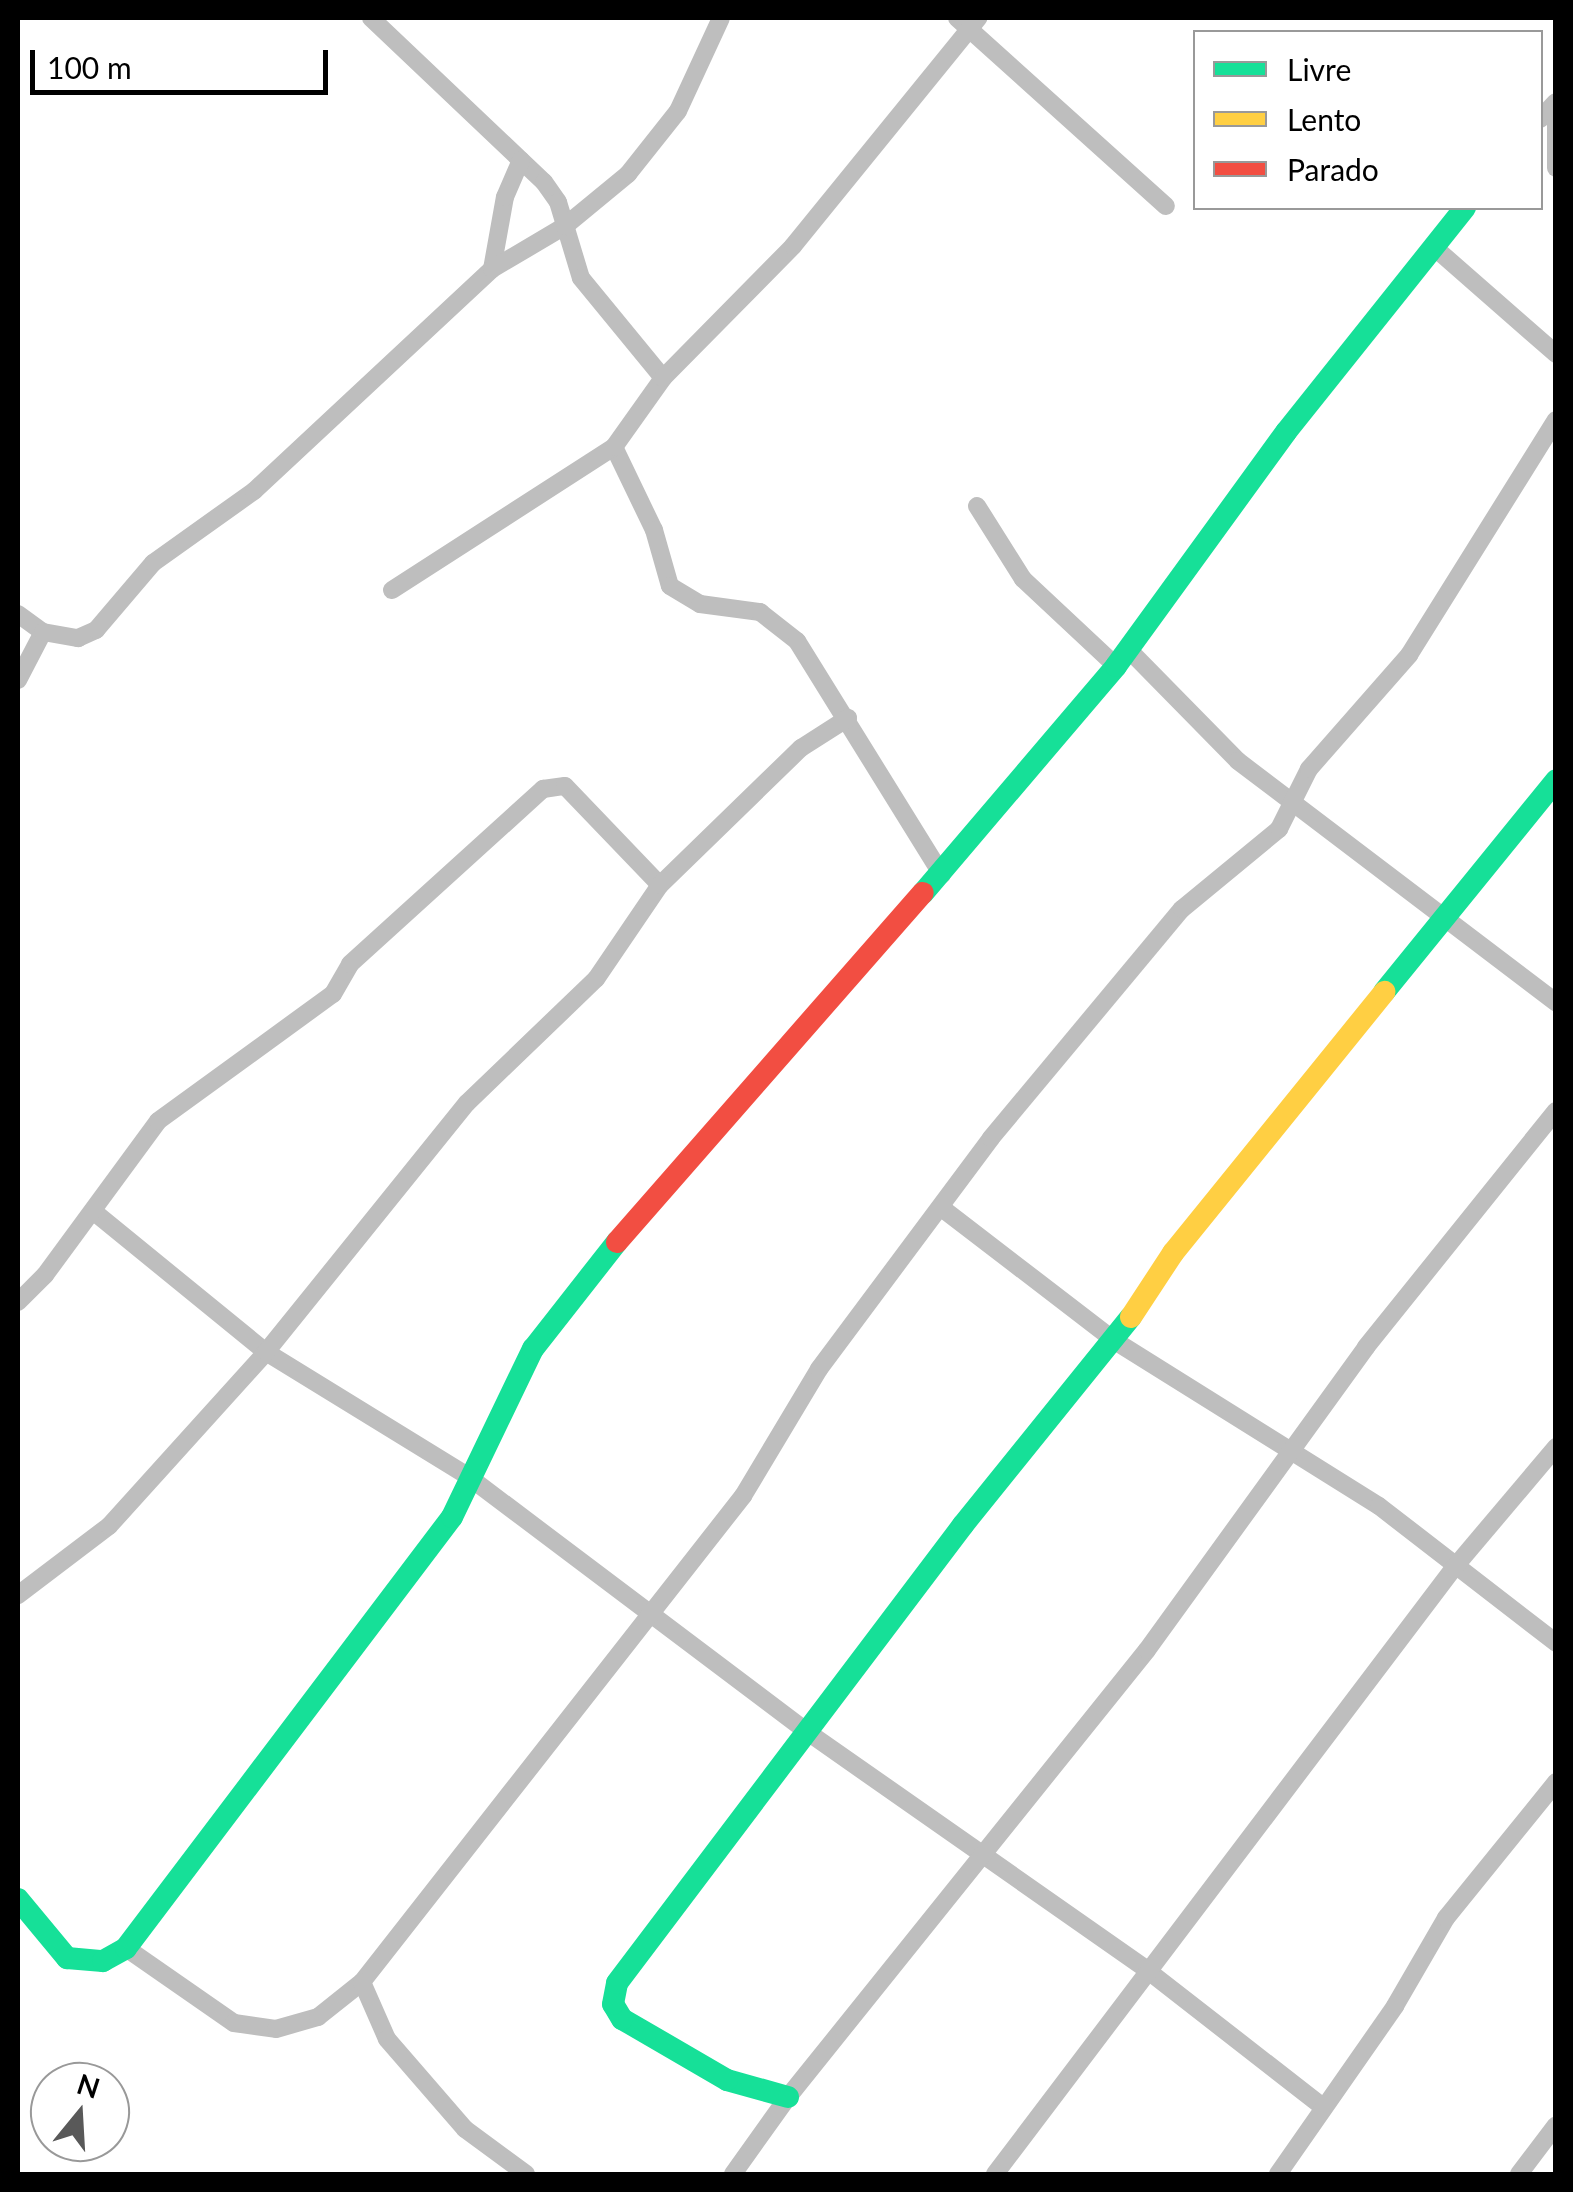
<!DOCTYPE html>
<html>
<head>
<meta charset="utf-8">
<style>
	body { margin:0 }
	#map { position:relative; width:1573px; height:2192px; overflow:hidden; background:#fff; font-family:Lato,sans-serif }
	div>[style] { position:absolute }
	.street>* { height:18px; margin:-9px; padding:0 9px; transform-origin:9px; border-radius:9px; background:#bebebe }
	.fast>* { height:22px; margin:-11px; padding:0 11px; transform-origin:11px; border-radius:11px; background:#16e098 }
	.slow>* { height:22px; margin:-11px; padding:0 11px; transform-origin:11px; border-radius:11px; background:#ffcf43 }
	.jam>* { height:22px; margin:-11px; padding:0 11px; transform-origin:11px; border-radius:11px; background:#f24e42 }
	span { translate:-50% -50%; white-space:nowrap; text-align:center; line-height:1.15; -webkit-text-stroke:8px #fff; paint-order:stroke }
	.frame { position:absolute; inset:0; border:20px solid #000; pointer-events:none }
	.legend { position:absolute; left:1193px; top:30px; width:350px; height:180px; box-sizing:border-box; background:#fff; border:2px solid #999; margin:0; padding:12px 18px; list-style:none; font-size:30px; color:#000 }
	.legend li { display:flex; align-items:center; gap:20px; height:50px }
	.legend b { width:50px; border:2px solid #999 }
	.north { position:absolute; left:30px; top:2062px; width:100px; height:100px; box-sizing:border-box; background:#fff; border:2px solid #999; border-radius:50%; rotate:18deg; font-size:28px; font-weight:700; line-height:40px; text-align:center; color:#000 }
	.north::after { content:''; display:block; margin:auto; width:35px; height:45px; background:#595959; clip-path:polygon(50% 0,100% 100%,50% 72%,0 100%) }
	.scale { position:absolute; left:30px; top:50px; width:298px; height:45px; box-sizing:border-box; border:5px solid #000; border-top:0; padding-left:12px; font-size:30px; line-height:35px; white-space:nowrap; color:#000; -webkit-text-stroke:8px #fff; paint-order:stroke }
</style>
</head>
<body>
<div id="map">
	<div class="street">
		<i style="left:371px;top:18px;width:238px;rotate:43.5deg"></i>
		<i style="left:544px;top:182px;width:24px;rotate:55deg"></i>
		<i style="left:558px;top:202px;width:79px;rotate:73.2deg"></i>
		<i style="left:581px;top:278px;width:129px;rotate:50.6deg"></i>
		<i style="left:957px;top:18px;width:281px;rotate:42deg"></i>
		<i style="left:1540px;top:119px;width:23px;rotate:-47deg"></i>
		<i style="left:1556px;top:120px;width:48px;rotate:90deg"></i>
		<i style="left:1435px;top:248px;width:161px;rotate:41.2deg"></i>
		<i style="left:492px;top:269px;width:73px;rotate:-79.8deg"></i>
		<i style="left:505px;top:197px;width:40px;rotate:-66.6deg"></i>
		<i style="left:614px;top:447px;width:92px;rotate:64.3deg"></i>
		<i style="left:654px;top:530px;width:58px;rotate:74.1deg"></i>
		<i style="left:670px;top:586px;width:35px;rotate:31deg"></i>
		<i style="left:700px;top:604px;width:61px;rotate:7.6deg"></i>
		<i style="left:760px;top:612px;width:47px;rotate:38.1deg"></i>
		<i style="left:797px;top:641px;width:275px;rotate:58.2deg"></i>
		<i style="left:977px;top:506px;width:86px;rotate:57.8deg"></i>
		<i style="left:1023px;top:579px;width:127px;rotate:43.1deg"></i>
		<i style="left:392px;top:590px;width:264px;rotate:-32.8deg"></i>
		<i style="left:614px;top:447px;width:85px;rotate:-54.6deg"></i>
		<i style="left:663px;top:378px;width:185px;rotate:-45.4deg"></i>
		<i style="left:793px;top:246px;width:294px;rotate:-50.9deg"></i>
		<i style="left:18px;top:614px;width:31px;rotate:36deg"></i>
		<i style="left:1128px;top:649px;width:157px;rotate:45.5deg"></i>
		<i style="left:1238px;top:761px;width:399px;rotate:37.2deg"></i>
		<i style="left:18px;top:680px;width:54px;rotate:-62.5deg"></i>
		<i style="left:43px;top:632px;width:36px;rotate:10deg"></i>
		<i style="left:78px;top:638px;width:20px;rotate:-24deg"></i>
		<i style="left:96px;top:630px;width:88px;rotate:-49.6deg"></i>
		<i style="left:153px;top:563px;width:124px;rotate:-35.5deg"></i>
		<i style="left:254px;top:491px;width:325px;rotate:-43deg"></i>
		<i style="left:492px;top:269px;width:85px;rotate:-30.5deg"></i>
		<i style="left:565px;top:226px;width:82px;rotate:-39.5deg"></i>
		<i style="left:628px;top:174px;width:80px;rotate:-51.6deg"></i>
		<i style="left:678px;top:111px;width:102px;rotate:-65.2deg"></i>
		<i style="left:943px;top:1209px;width:217px;rotate:37.5deg"></i>
		<i style="left:1115px;top:1341px;width:311px;rotate:32deg"></i>
		<i style="left:1379px;top:1506px;width:224px;rotate:37.7deg"></i>
		<i style="left:93px;top:1211px;width:223px;rotate:39.2deg"></i>
		<i style="left:266px;top:1352px;width:238px;rotate:31.6deg"></i>
		<i style="left:469px;top:1477px;width:426px;rotate:37deg"></i>
		<i style="left:809px;top:1733px;width:413px;rotate:35deg"></i>
		<i style="left:1147px;top:1970px;width:222px;rotate:37.9deg"></i>
		<i style="left:18px;top:1302px;width:38px;rotate:-45deg"></i>
		<i style="left:45px;top:1275px;width:191px;rotate:-53.7deg"></i>
		<i style="left:158px;top:1121px;width:216px;rotate:-36deg"></i>
		<i style="left:333px;top:994px;width:34px;rotate:-60deg"></i>
		<i style="left:350px;top:964px;width:261px;rotate:-42.2deg"></i>
		<i style="left:543px;top:789px;width:22px;rotate:-8deg"></i>
		<i style="left:565px;top:786px;width:137px;rotate:46.2deg"></i>
		<i style="left:18px;top:1595px;width:114px;rotate:-37.2deg"></i>
		<i style="left:109px;top:1526px;width:234px;rotate:-47.9deg"></i>
		<i style="left:266px;top:1352px;width:320px;rotate:-51.1deg"></i>
		<i style="left:467px;top:1103px;width:179px;rotate:-43.9deg"></i>
		<i style="left:596px;top:979px;width:114px;rotate:-55.8deg"></i>
		<i style="left:660px;top:885px;width:197px;rotate:-44.2deg"></i>
		<i style="left:801px;top:748px;width:56px;rotate:-32.6deg"></i>
		<i style="left:126px;top:1948px;width:131px;rotate:34.8deg"></i>
		<i style="left:234px;top:2023px;width:42px;rotate:8.1deg"></i>
		<i style="left:276px;top:2029px;width:44px;rotate:-15.9deg"></i>
		<i style="left:318px;top:2017px;width:56px;rotate:-38.5deg"></i>
		<i style="left:362px;top:1982px;width:618px;rotate:-51.91deg"></i>
		<i style="left:743px;top:1496px;width:148px;rotate:-59.1deg"></i>
		<i style="left:819px;top:1369px;width:288px;rotate:-53.3deg"></i>
		<i style="left:991px;top:1138px;width:298px;rotate:-50.2deg"></i>
		<i style="left:1182px;top:909px;width:126px;rotate:-39.5deg"></i>
		<i style="left:1279px;top:829px;width:67px;rotate:-63.4deg"></i>
		<i style="left:1309px;top:769px;width:152px;rotate:-48.7deg"></i>
		<i style="left:1409px;top:655px;width:277px;rotate:-58deg"></i>
		<i style="left:362px;top:1982px;width:62px;rotate:66.3deg"></i>
		<i style="left:387px;top:2039px;width:119px;rotate:49.1deg"></i>
		<i style="left:465px;top:2129px;width:76px;rotate:36.4deg"></i>
		<i style="left:733px;top:2174px;width:95px;rotate:-54.5deg"></i>
		<i style="left:788px;top:2097px;width:573px;rotate:-51.23deg"></i>
		<i style="left:1147px;top:1650px;width:374px;rotate:-54.1deg"></i>
		<i style="left:1366px;top:1347px;width:303px;rotate:-51.2deg"></i>
		<i style="left:995px;top:2174px;width:759px;rotate:-52.87deg"></i>
		<i style="left:1453px;top:1569px;width:160px;rotate:-49.8deg"></i>
		<i style="left:1278px;top:2174px;width:205px;rotate:-55.1deg"></i>
		<i style="left:1395px;top:2006px;width:102px;rotate:-59.9deg"></i>
		<i style="left:1446px;top:1918px;width:175px;rotate:-51deg"></i>
		<i style="left:1519px;top:2174px;width:61px;rotate:-52.9deg"></i>
	</div>
	<div class="fast">
		<i style="left:923px;top:893px;width:298px;rotate:-49.6deg"></i>
		<i style="left:1116px;top:666px;width:289px;rotate:-54deg"></i>
		<i style="left:1286px;top:432px;width:287px;rotate:-51.4deg"></i>
		<i style="left:1384px;top:992px;width:273px;rotate:-50.9deg"></i>
		<i style="left:18px;top:1899px;width:77px;rotate:50.3deg"></i>
		<i style="left:67px;top:1958px;width:36px;rotate:5deg"></i>
		<i style="left:103px;top:1961px;width:26px;rotate:-29deg"></i>
		<i style="left:126px;top:1948px;width:540px;rotate:-52.9deg"></i>
		<i style="left:452px;top:1517px;width:187px;rotate:-64.3deg"></i>
		<i style="left:533px;top:1349px;width:136px;rotate:-51.9deg"></i>
		<i style="left:788px;top:2097px;width:63px;rotate:-164.4deg"></i>
		<i style="left:727px;top:2080px;width:121px;rotate:-149.8deg"></i>
		<i style="left:622px;top:2019px;width:17px;rotate:-121deg"></i>
		<i style="left:613px;top:2004px;width:21px;rotate:-79deg"></i>
		<i style="left:617px;top:1983px;width:574px;rotate:-52.93deg"></i>
		<i style="left:963px;top:1525px;width:267px;rotate:-51.1deg"></i>
	</div>
	<div class="slow">
		<i style="left:1131px;top:1317px;width:77px;rotate:-56.7deg"></i>
		<i style="left:1173px;top:1253px;width:336px;rotate:-51deg"></i>
	</div>
	<div class="jam">
		<i style="left:617px;top:1242px;width:464px;rotate:-48.8deg"></i>
	</div>
	<div class="frame"></div>
	<ul class="legend">
	<li><b style="height:12px;background:#16e098"></b>Livre</li>
	<li><b style="height:12px;background:#ffcf43"></b>Lento</li>
	<li><b style="height:12px;background:#f24e42"></b>Parado</li>
	</ul>
	<div class="north">N</div>
	<div class="scale">100 m</div>
</div>
</body>
</html>
